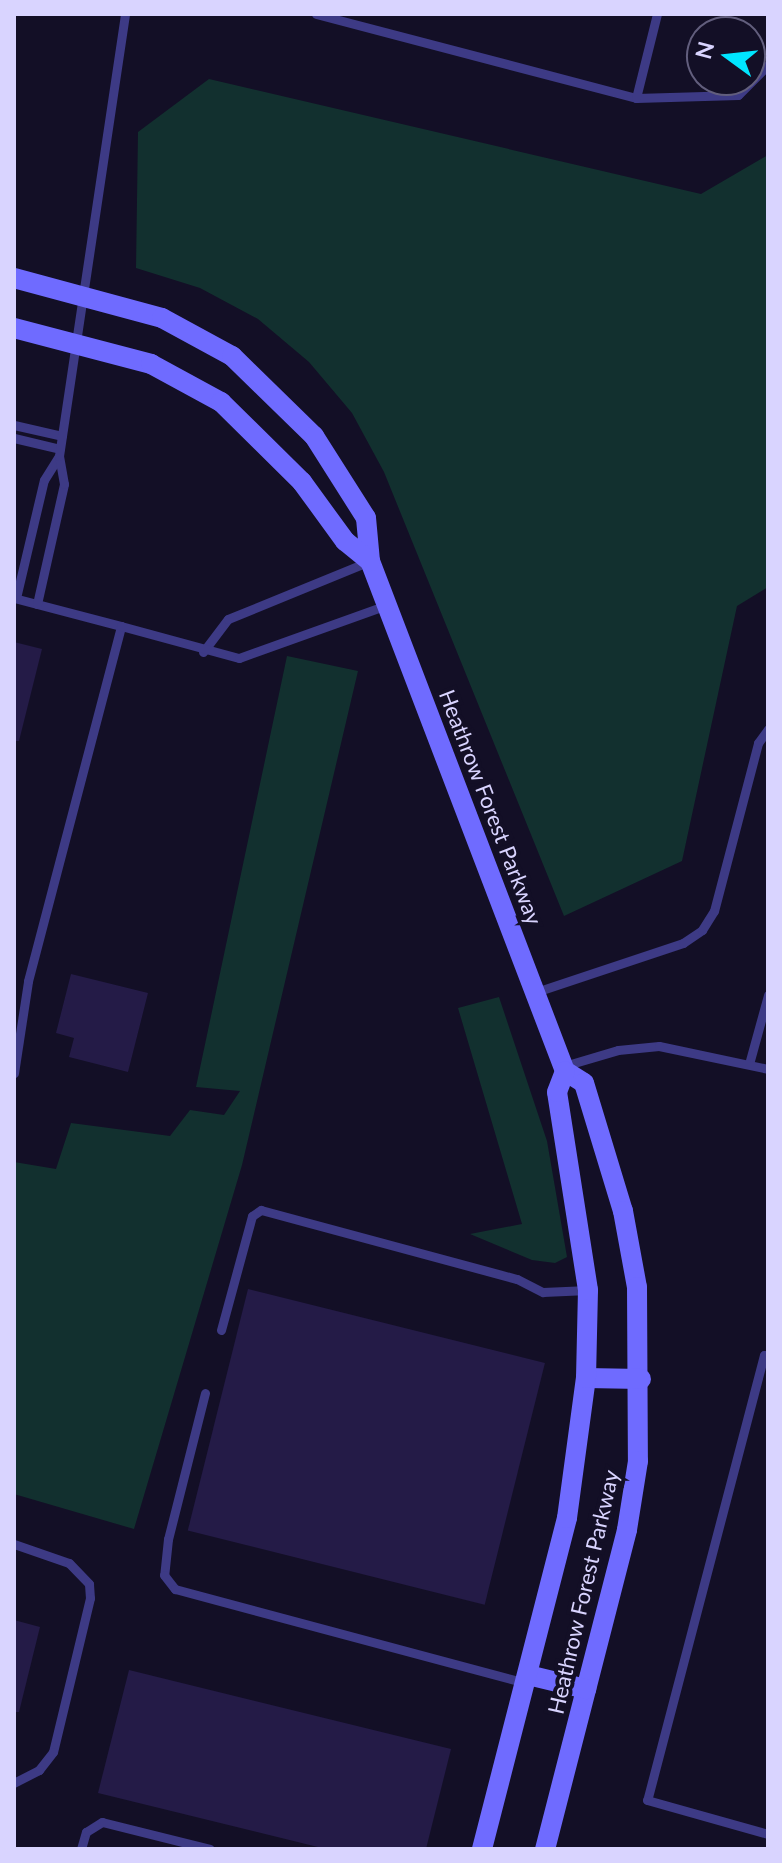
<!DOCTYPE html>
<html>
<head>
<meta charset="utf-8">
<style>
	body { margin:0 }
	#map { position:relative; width:782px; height:1863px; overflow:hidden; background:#130f26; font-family:Lato,sans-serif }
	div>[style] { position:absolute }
	.green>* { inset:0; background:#12302f }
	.building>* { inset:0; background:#241b47; transform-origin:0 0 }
	.lane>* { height:9px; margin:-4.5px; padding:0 4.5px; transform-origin:4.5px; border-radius:4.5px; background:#3d3a85 }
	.secondary>* { height:20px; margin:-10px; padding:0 10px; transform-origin:10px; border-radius:10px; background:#6f6bff }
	span { translate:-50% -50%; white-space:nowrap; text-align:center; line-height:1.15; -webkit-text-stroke:8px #130f26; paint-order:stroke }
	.street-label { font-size:22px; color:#d9d4ff }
	.frame { position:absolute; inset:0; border:16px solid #d9d4ff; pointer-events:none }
	.north { position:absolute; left:686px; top:16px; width:80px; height:80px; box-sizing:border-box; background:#130f26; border:2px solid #625e7d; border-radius:50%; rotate:285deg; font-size:22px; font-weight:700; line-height:32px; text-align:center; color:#d9d4ff }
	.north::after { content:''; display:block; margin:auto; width:28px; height:36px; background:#00e5ff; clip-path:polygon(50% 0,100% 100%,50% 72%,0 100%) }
</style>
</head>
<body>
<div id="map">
	<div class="green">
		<i style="clip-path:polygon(209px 79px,701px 194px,768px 155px,768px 587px,737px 606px,682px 861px,564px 916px,384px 472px,352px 413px,309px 362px,258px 319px,200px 288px,136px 268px,138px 132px)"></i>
		<i style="clip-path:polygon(287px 656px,358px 671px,242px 1165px,134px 1529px,14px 1494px,14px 1162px,56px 1169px,71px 1123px,170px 1136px,190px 1110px,224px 1115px,240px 1091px,196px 1087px)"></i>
		<i style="clip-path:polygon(499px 997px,547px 1141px,567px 1257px,555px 1263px,532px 1260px,470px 1234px,522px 1224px,458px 1008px)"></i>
	</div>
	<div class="building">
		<i style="clip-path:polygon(14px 642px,42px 649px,19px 741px,14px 741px)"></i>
		<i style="clip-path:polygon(71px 974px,148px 993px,128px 1072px,69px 1057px,74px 1038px,56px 1033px)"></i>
		<i style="left:248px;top:1289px;width:306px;height:249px;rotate:14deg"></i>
		<i style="clip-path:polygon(14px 1620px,40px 1627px,19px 1712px,14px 1712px)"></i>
		<i style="clip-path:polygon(129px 1670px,451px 1749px,426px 1849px,326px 1849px,98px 1793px)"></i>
	</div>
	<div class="lane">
		<i style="left:316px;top:14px;width:331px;rotate:14.7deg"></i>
		<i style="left:636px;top:98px;width:102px;rotate:-1.7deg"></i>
		<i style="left:738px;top:95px;width:42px;rotate:-45deg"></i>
		<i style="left:636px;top:98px;width:87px;rotate:-76deg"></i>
		<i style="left:14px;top:425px;width:49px;rotate:12.9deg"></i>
		<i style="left:14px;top:438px;width:47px;rotate:13.4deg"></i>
		<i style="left:14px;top:598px;width:111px;rotate:14.7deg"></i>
		<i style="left:16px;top:598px;width:121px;rotate:-76.7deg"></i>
		<i style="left:44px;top:480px;width:28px;rotate:-58deg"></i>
		<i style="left:37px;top:604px;width:123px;rotate:-77.3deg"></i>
		<i style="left:64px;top:484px;width:28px;rotate:-100deg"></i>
		<i style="left:59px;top:456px;width:447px;rotate:-81.5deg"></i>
		<i style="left:203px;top:652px;width:41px;rotate:-52.9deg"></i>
		<i style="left:228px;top:619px;width:151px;rotate:-22.2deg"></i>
		<i style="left:536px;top:992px;width:155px;rotate:-18.4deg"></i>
		<i style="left:683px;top:943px;width:23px;rotate:-34deg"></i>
		<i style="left:702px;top:930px;width:22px;rotate:-58deg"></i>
		<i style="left:714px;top:911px;width:174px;rotate:-75.3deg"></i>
		<i style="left:758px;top:743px;width:17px;rotate:-54deg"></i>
		<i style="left:749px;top:1064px;width:72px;rotate:-74.6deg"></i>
		<i style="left:564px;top:1066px;width:56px;rotate:-16.5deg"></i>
		<i style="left:618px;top:1050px;width:41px;rotate:-5.6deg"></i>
		<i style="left:659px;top:1046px;width:111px;rotate:11.9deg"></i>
		<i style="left:14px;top:1073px;width:93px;rotate:-81.3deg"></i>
		<i style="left:28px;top:981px;width:367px;rotate:-75.3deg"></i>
		<i style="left:121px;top:626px;width:122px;rotate:15.2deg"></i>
		<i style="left:239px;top:658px;width:157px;rotate:-19.7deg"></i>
		<i style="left:221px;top:1330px;width:118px;rotate:-74.8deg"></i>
		<i style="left:252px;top:1216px;width:11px;rotate:-34deg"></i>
		<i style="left:261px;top:1210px;width:265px;rotate:15.1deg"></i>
		<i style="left:517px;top:1279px;width:29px;rotate:27deg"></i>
		<i style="left:543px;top:1292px;width:45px;rotate:-2.5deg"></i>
		<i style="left:768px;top:1356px;width:4px;rotate:-166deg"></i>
		<i style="left:764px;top:1355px;width:460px;rotate:104.7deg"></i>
		<i style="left:647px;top:1800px;width:126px;rotate:15.7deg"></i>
		<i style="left:205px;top:1393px;width:151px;rotate:104.2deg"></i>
		<i style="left:168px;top:1539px;width:36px;rotate:96deg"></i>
		<i style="left:164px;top:1575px;width:18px;rotate:52deg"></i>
		<i style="left:175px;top:1589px;width:363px;rotate:15deg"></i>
		<i style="left:14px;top:1544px;width:58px;rotate:19.1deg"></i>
		<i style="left:69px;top:1563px;width:29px;rotate:46deg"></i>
		<i style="left:89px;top:1584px;width:14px;rotate:86deg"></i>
		<i style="left:90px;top:1598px;width:158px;rotate:103.5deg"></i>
		<i style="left:53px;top:1752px;width:23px;rotate:128deg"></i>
		<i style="left:39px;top:1770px;width:28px;rotate:153deg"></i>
		<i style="left:81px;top:1849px;width:18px;rotate:-74deg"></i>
		<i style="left:86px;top:1832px;width:19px;rotate:-32deg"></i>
		<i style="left:102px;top:1822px;width:111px;rotate:14deg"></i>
	</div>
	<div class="secondary">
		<i style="left:14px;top:278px;width:153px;rotate:15.1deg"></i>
		<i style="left:162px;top:318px;width:80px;rotate:28.5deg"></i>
		<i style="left:232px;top:356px;width:115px;rotate:44.3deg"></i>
		<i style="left:314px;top:436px;width:97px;rotate:57.6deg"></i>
		<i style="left:366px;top:518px;width:43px;rotate:84.7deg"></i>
		<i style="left:370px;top:561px;width:546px;rotate:69.08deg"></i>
		<i style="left:565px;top:1071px;width:22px;rotate:32deg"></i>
		<i style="left:584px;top:1083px;width:134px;rotate:73.1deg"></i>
		<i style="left:623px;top:1211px;width:77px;rotate:79.6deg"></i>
		<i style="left:637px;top:1287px;width:174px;rotate:89.7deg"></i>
		<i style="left:638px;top:1461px;width:70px;rotate:99.1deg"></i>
		<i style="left:627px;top:1530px;width:329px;rotate:104.4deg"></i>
		<i style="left:14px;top:328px;width:142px;rotate:14.7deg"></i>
		<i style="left:151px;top:364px;width:80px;rotate:28.5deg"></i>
		<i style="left:221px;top:402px;width:114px;rotate:44.6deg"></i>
		<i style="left:302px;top:482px;width:73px;rotate:53.9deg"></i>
		<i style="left:345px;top:541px;width:32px;rotate:39deg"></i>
		<i style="left:586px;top:1378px;width:55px;rotate:1deg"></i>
		<i style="left:528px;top:1675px;width:60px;rotate:13.6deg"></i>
		<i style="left:482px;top:1849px;width:342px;rotate:-75.6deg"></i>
		<i style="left:567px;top:1518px;width:141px;rotate:-82.3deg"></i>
		<i style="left:586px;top:1378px;width:88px;rotate:-88.7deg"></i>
		<i style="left:588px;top:1290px;width:200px;rotate:-98.9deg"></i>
		<i style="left:557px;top:1092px;width:22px;rotate:-69deg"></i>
	</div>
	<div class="street-label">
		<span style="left:491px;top:807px;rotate:69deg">Heathrow Forest Parkway</span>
		<span style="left:583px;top:1592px;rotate:-77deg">Heathrow Forest Parkway</span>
	</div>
	<div class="frame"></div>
	<div class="north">N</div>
</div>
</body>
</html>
